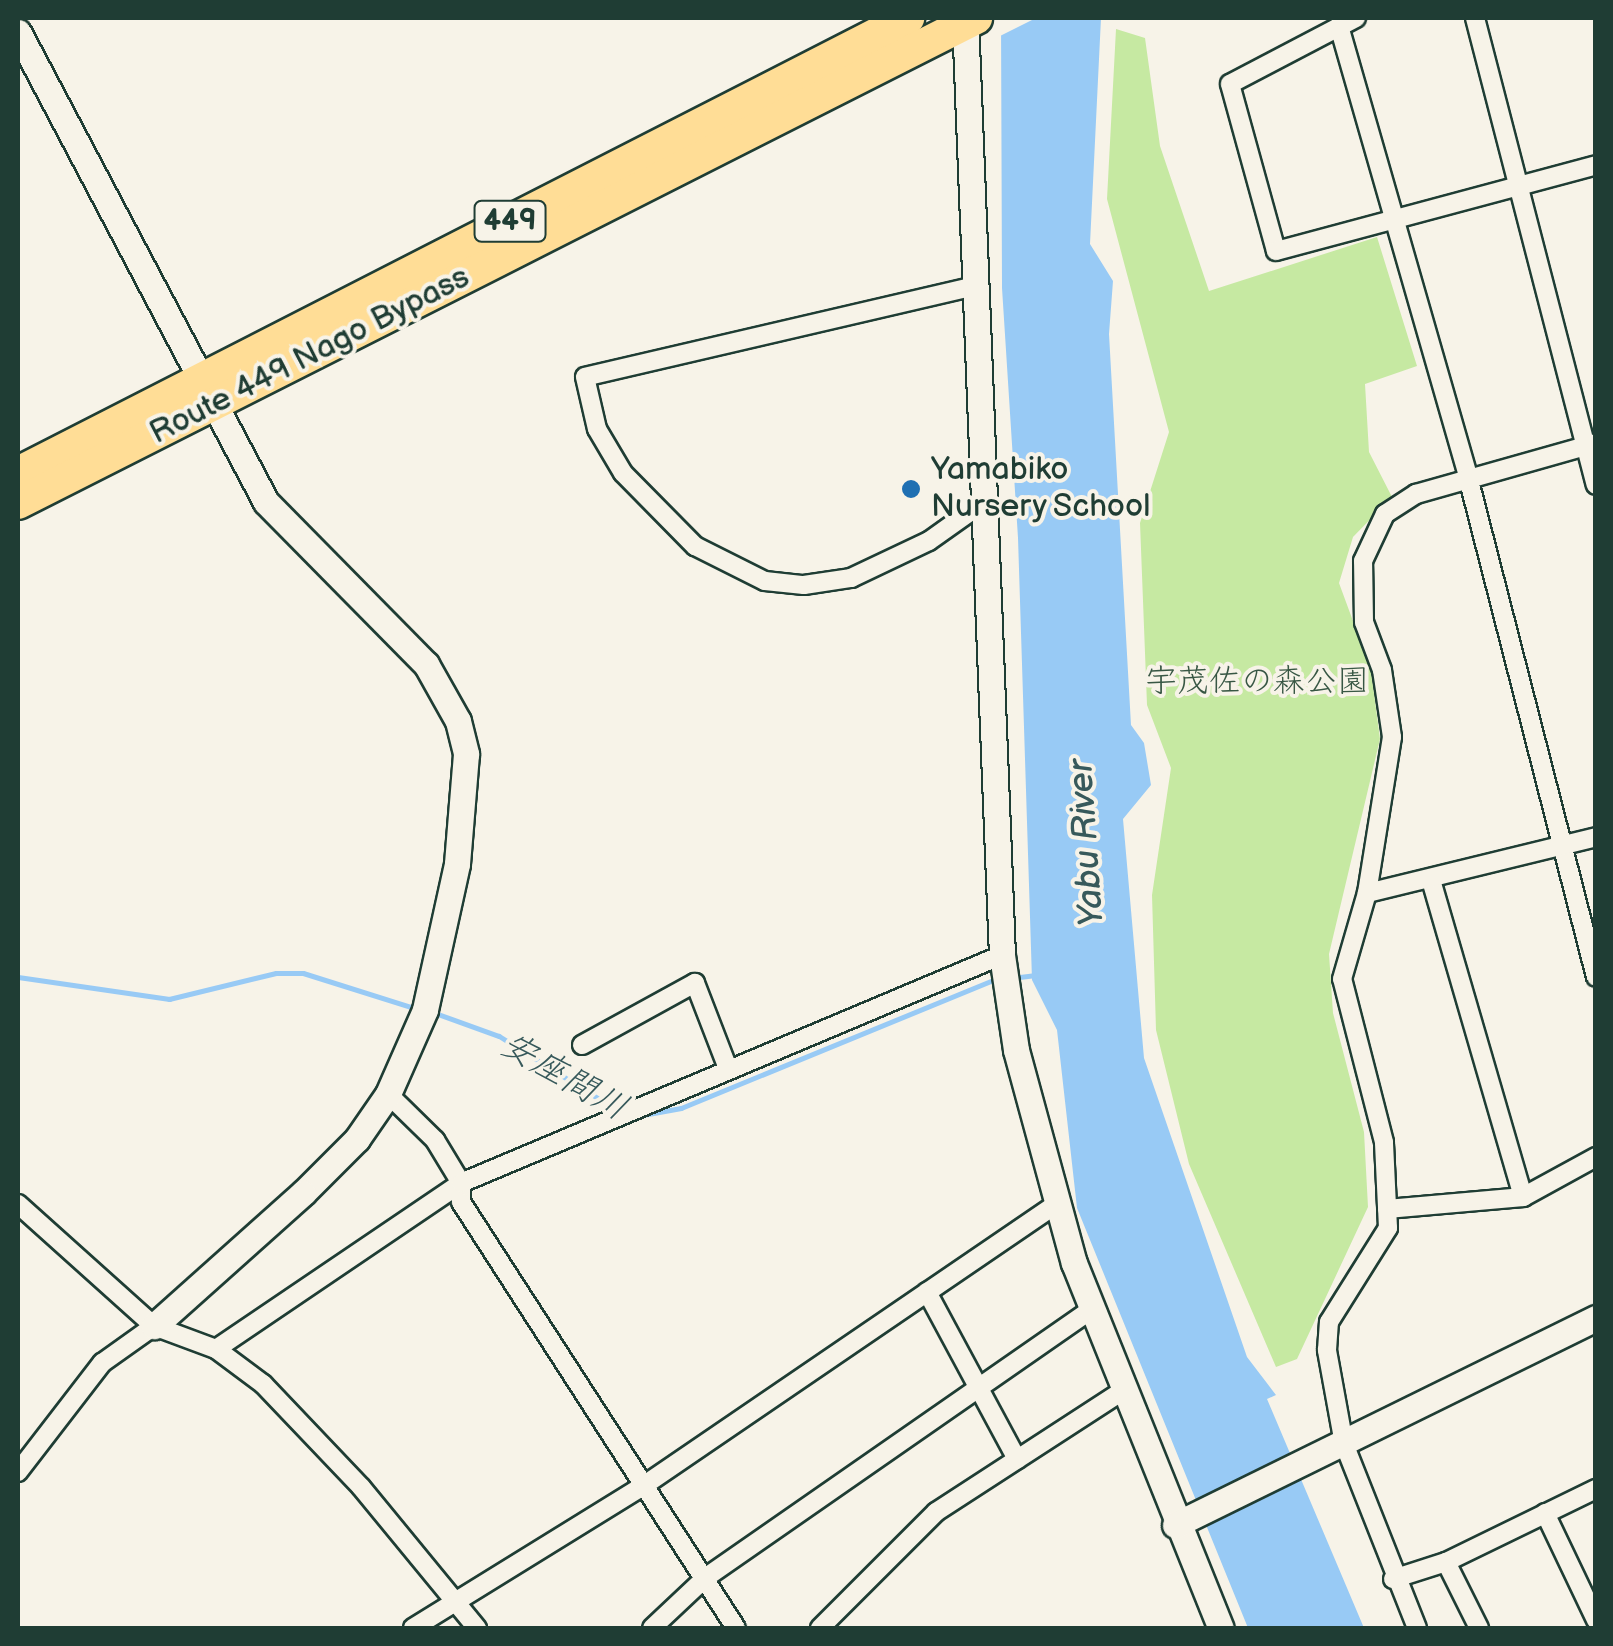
<!DOCTYPE html>
<html>
<head>
<meta charset="utf-8">
<style>
	body { margin:0 }
	#map { position:relative; width:1613px; height:1646px; overflow:hidden; background:#f7f3e8; font-family:"Balsamiq Sans","Klee One",sans-serif }
	div>[style] { position:absolute }
	.green>* { inset:0; background:#c6e9a2 }
	.water>* { inset:0; background:#98caf5 }
	.pier>* { inset:0; background:#f7f3e8 }
	.stream>* { height:5px; margin:-2.5px; padding:0 2.5px; transform-origin:2.5px; border-radius:2.5px; background:#98caf5 }
	.roads { filter:drop-shadow(2px 0 #1f3d34) drop-shadow(-2px 0 #1f3d34) drop-shadow(0 2px #1f3d34) drop-shadow(0 -2px #1f3d34) }
	.street>* { height:18px; margin:-9px; padding:0 9px; transform-origin:9px; border-radius:9px; background:#f7f3e8 }
	.secondary>* { height:25px; margin:-12.5px; padding:0 12.5px; transform-origin:12.5px; border-radius:12.5px; background:#f7f3e8 }
	.highway>* { height:32px; margin:-16px; padding:0 16px; transform-origin:16px; border-radius:16px; background:#ffdd96 }
	.dots>* { width:28px; height:28px; translate:-50% -50%; box-sizing:border-box; border:5px solid #f7f3e8; border-radius:50% }
	span { translate:-50% -50%; white-space:nowrap; text-align:center; line-height:1.15; -webkit-text-stroke:8px #f7f3e8; paint-order:stroke }
	.shield-label span { padding:2px 8px; background:#f7f3e8; border:2px solid; border-radius:8px; -webkit-text-stroke-width:0 }
	.shield-label { font-size:30px; color:#1f3d34; font-weight:700 }
	.street-label { font-size:32px; color:#1f3d34 }
	.poi-label { font-size:32px; color:#1f3d34 }
	.left { translate:0 -50%; text-align:left }
	.park-label { font-size:32px; color:#385744 }
	.water-label { font-size:35px; color:#37595b; font-style:italic }
	.frame { position:absolute; inset:0; border:20px solid #1f3d34; pointer-events:none }
</style>
</head>
<body>
<div id="map">
	<div class="green">
		<i style="clip-path:polygon(1116px 29px,1145px 38px,1160px 146px,1209px 291px,1377px 237px,1417px 366px,1365px 384px,1369px 452px,1392px 497px,1353px 537px,1339px 583px,1371px 670px,1380px 739px,1329px 954px,1333px 1013px,1364px 1132px,1368px 1207px,1297px 1359px,1276px 1367px,1189px 1164px,1156px 1030px,1152px 895px,1171px 768px,1147px 705px,1140px 523px,1169px 432px,1107px 199px)"></i>
	</div>
	<div class="water">
		<i style="clip-path:polygon(1001px 18px,1101px 18px,1090px 244px,1113px 281px,1109px 334px,1131px 725px,1144px 743px,1151px 785px,1123px 819px,1144px 1058px,1247px 1357px,1276px 1395px,1267px 1399px,1364px 1628px,1248px 1628px,1077px 1208px,1057px 1030px,1032px 980px,1018px 538px,1002px 288px)"></i>
	</div>
	<div class="pier">
		<i style="clip-path:polygon(996px 18px,1036px 18px,996px 38px)"></i>
	</div>
	<div class="stream">
		<i style="left:18px;top:977px;width:153px;rotate:8.3deg"></i>
		<i style="left:169px;top:999px;width:110px;rotate:-13.7deg"></i>
		<i style="left:276px;top:973px;width:27px"></i>
		<i style="left:303px;top:973px;width:116px;rotate:17.5deg"></i>
		<i style="left:1012px;top:978px;width:24px;rotate:-7deg"></i>
		<i style="left:435px;top:1013px;width:68px;rotate:19.8deg"></i>
		<i style="left:499px;top:1036px;width:141px;rotate:32.2deg"></i>
		<i style="left:626px;top:1118px;width:56px;rotate:-10.3deg"></i>
		<i style="left:681px;top:1108px;width:340px;rotate:-22.3deg"></i>
	</div>
	<div class="roads">
		<div class="street">
			<i style="left:1356px;top:18px;width:142px;rotate:152.4deg"></i>
			<i style="left:1230px;top:84px;width:173px;rotate:74.6deg"></i>
			<i style="left:1276px;top:251px;width:331px;rotate:-15deg"></i>
			<i style="left:1475px;top:18px;width:482px;rotate:75.5deg"></i>
			<i style="left:1339px;top:26px;width:469px;rotate:74deg"></i>
			<i style="left:1468px;top:477px;width:516px;rotate:75.64deg"></i>
			<i style="left:975px;top:286px;width:400px;rotate:166.9deg"></i>
			<i style="left:585px;top:377px;width:53px;rotate:77deg"></i>
			<i style="left:597px;top:429px;width:51px;rotate:59.4deg"></i>
			<i style="left:623px;top:473px;width:103px;rotate:45.4deg"></i>
			<i style="left:695px;top:546px;width:78px;rotate:26.6deg"></i>
			<i style="left:765px;top:581px;width:39px;rotate:6deg"></i>
			<i style="left:804px;top:585px;width:48px;rotate:-8.5deg"></i>
			<i style="left:851px;top:578px;width:86px;rotate:-25.4deg"></i>
			<i style="left:929px;top:541px;width:52px;rotate:-35.5deg"></i>
			<i style="left:971px;top:511px;width:15px;rotate:-4deg"></i>
			<i style="left:1431px;top:880px;width:330px;rotate:73.8deg"></i>
			<i style="left:1367px;top:893px;width:236px;rotate:-13.7deg"></i>
			<i style="left:582px;top:1045px;width:129px;rotate:-28.8deg"></i>
			<i style="left:695px;top:983px;width:89px;rotate:68.9deg"></i>
			<i style="left:388px;top:1094px;width:66px;rotate:44.4deg"></i>
			<i style="left:435px;top:1140px;width:50px;rotate:58.8deg"></i>
			<i style="left:461px;top:1183px;width:19px;rotate:90deg"></i>
			<i style="left:461px;top:1202px;width:507px;rotate:57.16deg"></i>
			<i style="left:18px;top:1204px;width:183px;rotate:41.9deg"></i>
			<i style="left:154px;top:1326px;width:66px;rotate:20.4deg"></i>
			<i style="left:216px;top:1349px;width:59px;rotate:36.7deg"></i>
			<i style="left:263px;top:1384px;width:142px;rotate:46.4deg"></i>
			<i style="left:361px;top:1487px;width:183px;rotate:50.6deg"></i>
			<i style="left:1387px;top:1209px;width:137px;rotate:-5deg"></i>
			<i style="left:1523px;top:1197px;width:83px;rotate:-28.7deg"></i>
			<i style="left:927px;top:1292px;width:190px;rotate:61.7deg"></i>
			<i style="left:216px;top:1349px;width:296px;rotate:-34.1deg"></i>
			<i style="left:461px;top:1183px;width:587px;rotate:-22.85deg"></i>
			<i style="left:18px;top:1472px;width:138px;rotate:-52.4deg"></i>
			<i style="left:102px;top:1363px;width:64px;rotate:-35.4deg"></i>
			<i style="left:1545px;top:1513px;width:119px;rotate:64.5deg"></i>
			<i style="left:1446px;top:1562px;width:74px;rotate:63.4deg"></i>
			<i style="left:1393px;top:1579px;width:56px;rotate:-17.8deg"></i>
			<i style="left:1446px;top:1562px;width:167px;rotate:-26deg"></i>
			<i style="left:413px;top:1628px;width:274px;rotate:-31.7deg"></i>
			<i style="left:646px;top:1484px;width:495px;rotate:-34.3deg"></i>
			<i style="left:652px;top:1628px;width:73px;rotate:-43.3deg"></i>
			<i style="left:705px;top:1578px;width:470px;rotate:-34.8deg"></i>
			<i style="left:820px;top:1628px;width:164px;rotate:-45deg"></i>
			<i style="left:936px;top:1512px;width:222px;rotate:-33deg"></i>
			<i style="left:1417px;top:1628px;width:198px;rotate:-111.6deg"></i>
			<i style="left:1344px;top:1444px;width:96px;rotate:-100.3deg"></i>
			<i style="left:1327px;top:1350px;width:28px;rotate:-86deg"></i>
			<i style="left:1329px;top:1322px;width:111px;rotate:-57.9deg"></i>
			<i style="left:1388px;top:1228px;width:86px;rotate:-92.7deg"></i>
			<i style="left:1384px;top:1142px;width:168px;rotate:-104.4deg"></i>
			<i style="left:1342px;top:979px;width:90px;rotate:-73.8deg"></i>
			<i style="left:1367px;top:893px;width:158px;rotate:-80.9deg"></i>
			<i style="left:1392px;top:737px;width:68px;rotate:-98.5deg"></i>
			<i style="left:1382px;top:670px;width:51px;rotate:-110.6deg"></i>
			<i style="left:1364px;top:622px;width:61px;rotate:-90.9deg"></i>
			<i style="left:1363px;top:561px;width:52px;rotate:-64.9deg"></i>
			<i style="left:1385px;top:514px;width:37px;rotate:-33deg"></i>
			<i style="left:1416px;top:494px;width:187px;rotate:-15.8deg"></i>
		</div>
		<div class="secondary">
			<i style="left:965px;top:18px;width:938px;rotate:87.74deg"></i>
			<i style="left:1002px;top:955px;width:96px;rotate:81.6deg"></i>
			<i style="left:1016px;top:1050px;width:221px;rotate:74.8deg"></i>
			<i style="left:1074px;top:1263px;width:393px;rotate:68.1deg"></i>
			<i style="left:18px;top:32px;width:531px;rotate:62.18deg"></i>
			<i style="left:266px;top:502px;width:228px;rotate:45.4deg"></i>
			<i style="left:426px;top:664px;width:65px;rotate:60.7deg"></i>
			<i style="left:458px;top:721px;width:34px;rotate:76deg"></i>
			<i style="left:466px;top:754px;width:110px;rotate:94.7deg"></i>
			<i style="left:457px;top:864px;width:149px;rotate:102.4deg"></i>
			<i style="left:425px;top:1010px;width:92px;rotate:113.8deg"></i>
			<i style="left:388px;top:1094px;width:55px;rotate:124.6deg"></i>
			<i style="left:357px;top:1139px;width:76px;rotate:135deg"></i>
			<i style="left:303px;top:1193px;width:200px;rotate:138.2deg"></i>
			<i style="left:1175px;top:1525px;width:469px;rotate:-26.2deg"></i>
		</div>
		<div class="highway">
			<i style="left:18px;top:473px;width:1000px;rotate:-27.08deg"></i>
			<i style="left:18px;top:503px;width:1074px;rotate:-26.85deg"></i>
		</div>
	</div>
	<div class="dots">
		<i style="left:911px;top:489px;background:#1f6fb2"></i>
	</div>
	<div class="shield-label">
		<span style="left:510px;top:221px">449</span>
	</div>
	<div class="street-label">
		<span style="left:310px;top:356px;rotate:-27deg">Route 449 Nago Bypass</span>
	</div>
	<div class="poi-label">
		<span class="left" style="left:931px;top:489px">Yamabiko<br>Nursery School</span>
	</div>
	<div class="park-label">
		<span style="left:1257px;top:682px">宇茂佐の森公園</span>
	</div>
	<div class="water-label">
		<span style="left:1087px;top:843px;rotate:-94deg">Yabu River</span>
		<span style="left:564px;top:1077px;rotate:30deg">安座間川</span>
	</div>
	<div class="frame"></div>
</div>
</body>
</html>
